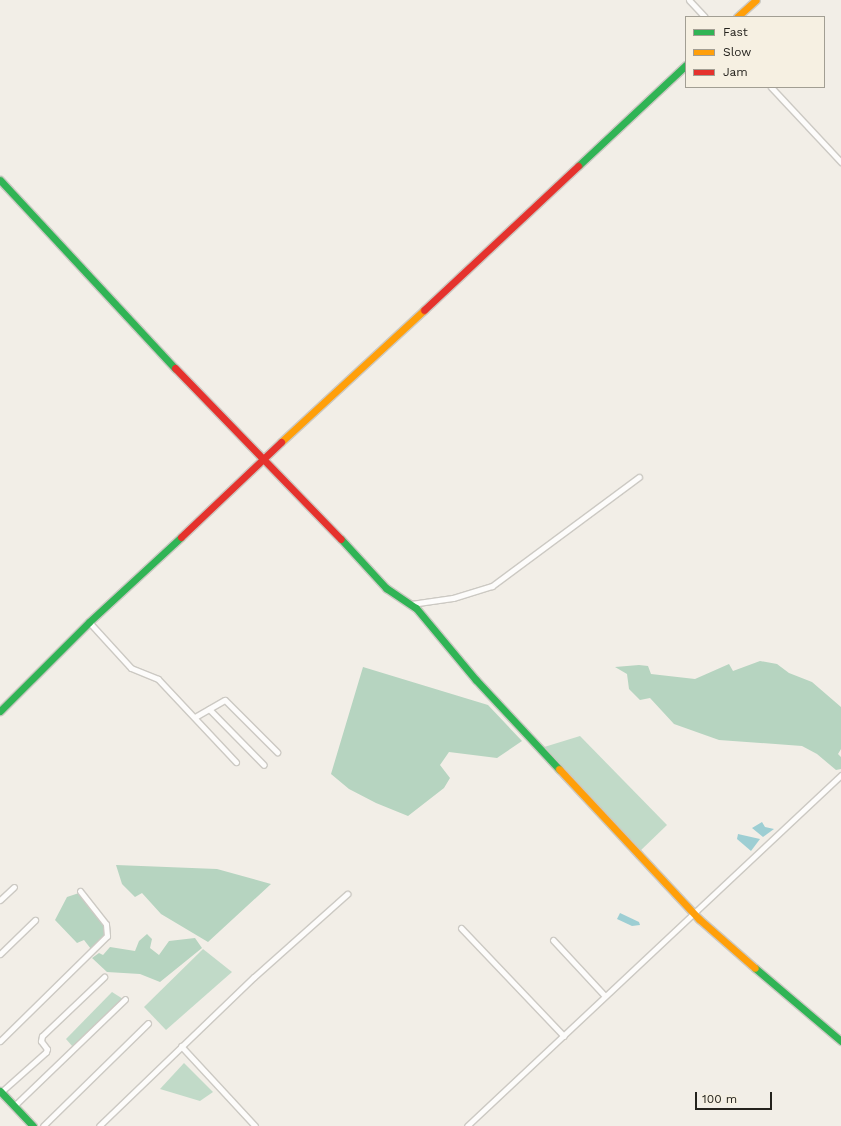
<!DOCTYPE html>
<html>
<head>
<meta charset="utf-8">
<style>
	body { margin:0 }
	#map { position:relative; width:841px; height:1126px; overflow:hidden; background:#f2eee7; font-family:"Work Sans",sans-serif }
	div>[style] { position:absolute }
	.green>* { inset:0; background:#c1dac8 }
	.forest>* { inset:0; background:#b6d4c0 }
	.water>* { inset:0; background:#9dced3 }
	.roads { filter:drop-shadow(1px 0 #ccc9c3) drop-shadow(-1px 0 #ccc9c3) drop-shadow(0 1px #ccc9c3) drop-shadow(0 -1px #ccc9c3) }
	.street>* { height:5px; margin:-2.5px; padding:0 2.5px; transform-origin:2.5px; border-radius:2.5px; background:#fdfcfb }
	.fast>* { height:7px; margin:-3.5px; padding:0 3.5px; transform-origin:3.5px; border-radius:3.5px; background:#30b455 }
	.slow>* { height:7px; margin:-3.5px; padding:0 3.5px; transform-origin:3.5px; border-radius:3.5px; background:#ff9f0a }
	.jam>* { height:7px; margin:-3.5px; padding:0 3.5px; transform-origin:3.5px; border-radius:3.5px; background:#e5322d }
	span { translate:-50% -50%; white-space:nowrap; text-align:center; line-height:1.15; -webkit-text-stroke:3.5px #f6f0e2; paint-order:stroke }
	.legend { position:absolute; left:685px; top:16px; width:140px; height:72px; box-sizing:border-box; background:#f6f0e2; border:1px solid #a29e93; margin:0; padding:5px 7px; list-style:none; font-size:12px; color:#24221d }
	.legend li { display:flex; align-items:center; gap:8px; height:20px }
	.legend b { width:20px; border:1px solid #a29e93 }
	.scale { position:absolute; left:695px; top:1092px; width:77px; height:18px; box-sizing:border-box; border:2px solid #24221d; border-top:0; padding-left:5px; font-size:12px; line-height:14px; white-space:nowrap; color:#24221d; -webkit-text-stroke:3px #f6f0e2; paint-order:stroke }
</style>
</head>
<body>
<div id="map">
	<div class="green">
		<i style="clip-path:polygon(580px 736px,667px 825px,638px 853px,541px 748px)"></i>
		<i style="clip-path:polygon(203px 949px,232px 972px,166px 1030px,144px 1007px)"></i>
		<i style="clip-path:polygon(112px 992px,123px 999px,73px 1047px,66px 1039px)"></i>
		<i style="clip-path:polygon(184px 1063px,213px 1092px,200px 1101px,160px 1089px)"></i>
	</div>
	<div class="forest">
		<i style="clip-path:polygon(760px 661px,777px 664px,789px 673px,812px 682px,841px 707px,841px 749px,838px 754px,841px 757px,841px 769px,836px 770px,817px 754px,802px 746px,719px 740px,674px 724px,650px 698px,640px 700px,629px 689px,627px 674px,615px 667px,639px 665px,648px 666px,651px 674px,695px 679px,729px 664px,733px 671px)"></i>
		<i style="clip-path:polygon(363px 667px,488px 705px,522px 741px,497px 758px,449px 752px,440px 765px,450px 778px,444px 788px,408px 816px,376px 803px,349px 789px,331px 774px)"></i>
		<i style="clip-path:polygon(116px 865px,217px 869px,271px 884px,208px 942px,161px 914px,142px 893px,135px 897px,122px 884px)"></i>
		<i style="clip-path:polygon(79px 893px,106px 928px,105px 936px,91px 949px,84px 940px,77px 943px,55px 920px,67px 897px)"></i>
		<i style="clip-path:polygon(147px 934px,152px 939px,150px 948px,159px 955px,169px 941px,195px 938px,202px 948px,160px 982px,140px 974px,107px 972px,92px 958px,99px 953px,103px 955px,110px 947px,135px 951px,139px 941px)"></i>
	</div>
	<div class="water">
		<i style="clip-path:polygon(762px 822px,765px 827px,774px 829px,763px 837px,752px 828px)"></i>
		<i style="clip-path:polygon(738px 834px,760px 839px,751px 851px,737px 839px)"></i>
		<i style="clip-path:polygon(620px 913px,639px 922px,640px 925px,632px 926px,617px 919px)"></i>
	</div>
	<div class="roads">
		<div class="street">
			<i style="left:689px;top:0;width:23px;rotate:47deg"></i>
			<i style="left:771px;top:87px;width:103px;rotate:47deg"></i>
			<i style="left:411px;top:604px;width:42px;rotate:-8.1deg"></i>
			<i style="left:453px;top:598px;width:41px;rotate:-17.1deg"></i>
			<i style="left:492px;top:586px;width:183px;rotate:-36.6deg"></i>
			<i style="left:89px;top:622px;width:62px;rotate:47.6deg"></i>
			<i style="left:131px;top:668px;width:29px;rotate:22deg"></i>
			<i style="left:158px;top:679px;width:114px;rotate:46.8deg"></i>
			<i style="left:209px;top:709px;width:78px;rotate:45.5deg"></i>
			<i style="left:195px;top:717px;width:34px;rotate:-30deg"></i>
			<i style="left:225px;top:700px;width:74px;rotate:45deg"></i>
			<i style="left:0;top:900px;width:19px;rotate:-43deg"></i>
			<i style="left:461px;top:928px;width:149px;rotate:46.4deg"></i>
			<i style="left:553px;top:940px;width:76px;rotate:47.1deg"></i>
			<i style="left:0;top:954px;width:49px;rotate:-44.2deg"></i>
			<i style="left:0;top:1041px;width:150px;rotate:-44.5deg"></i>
			<i style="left:107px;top:936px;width:12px;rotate:-95deg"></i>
			<i style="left:106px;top:924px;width:42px;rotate:-128.2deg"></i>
			<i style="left:181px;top:1046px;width:109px;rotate:47.2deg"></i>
			<i style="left:1px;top:1092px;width:60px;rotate:-41.6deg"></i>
			<i style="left:46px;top:1052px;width:3px;rotate:-72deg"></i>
			<i style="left:47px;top:1049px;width:10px;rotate:-127deg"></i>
			<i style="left:41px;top:1041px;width:5px;rotate:-79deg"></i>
			<i style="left:42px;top:1036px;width:86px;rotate:-43.6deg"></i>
			<i style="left:14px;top:1106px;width:154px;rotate:-43.9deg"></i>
			<i style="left:43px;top:1126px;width:147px;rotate:-44.4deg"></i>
			<i style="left:99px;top:1126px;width:215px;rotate:-43.9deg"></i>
			<i style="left:254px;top:977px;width:125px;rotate:-41.7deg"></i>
			<i style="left:467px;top:1126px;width:513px;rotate:-43.18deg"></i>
		</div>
		<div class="fast">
			<i style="left:578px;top:166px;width:148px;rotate:-43.1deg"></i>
			<i style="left:0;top:180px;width:257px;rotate:47.1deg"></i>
			<i style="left:341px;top:539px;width:67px;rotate:47.4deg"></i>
			<i style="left:386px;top:588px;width:36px;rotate:34deg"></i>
			<i style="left:416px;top:608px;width:94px;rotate:50.2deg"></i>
			<i style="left:476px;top:680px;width:122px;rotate:47deg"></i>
			<i style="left:0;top:711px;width:126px;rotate:-45deg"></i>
			<i style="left:89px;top:622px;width:125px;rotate:-42.7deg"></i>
			<i style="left:755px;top:968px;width:113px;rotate:40.3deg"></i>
			<i style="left:0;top:1091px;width:48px;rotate:46.7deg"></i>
		</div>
		<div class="slow">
			<i style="left:737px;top:17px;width:25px;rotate:-42deg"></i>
			<i style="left:281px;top:442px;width:195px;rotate:-42.7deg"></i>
			<i style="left:559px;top:769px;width:205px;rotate:47deg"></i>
			<i style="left:699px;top:919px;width:74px;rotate:41.2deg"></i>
		</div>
		<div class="jam">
			<i style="left:424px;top:310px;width:211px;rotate:-43.1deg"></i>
			<i style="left:175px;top:368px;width:238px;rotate:45.9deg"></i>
			<i style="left:181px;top:537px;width:138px;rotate:-43.5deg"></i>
		</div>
	</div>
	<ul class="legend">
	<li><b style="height:5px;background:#30b455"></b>Fast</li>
	<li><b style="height:5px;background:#ff9f0a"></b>Slow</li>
	<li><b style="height:5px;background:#e5322d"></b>Jam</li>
	</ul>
	<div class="scale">100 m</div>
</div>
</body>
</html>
